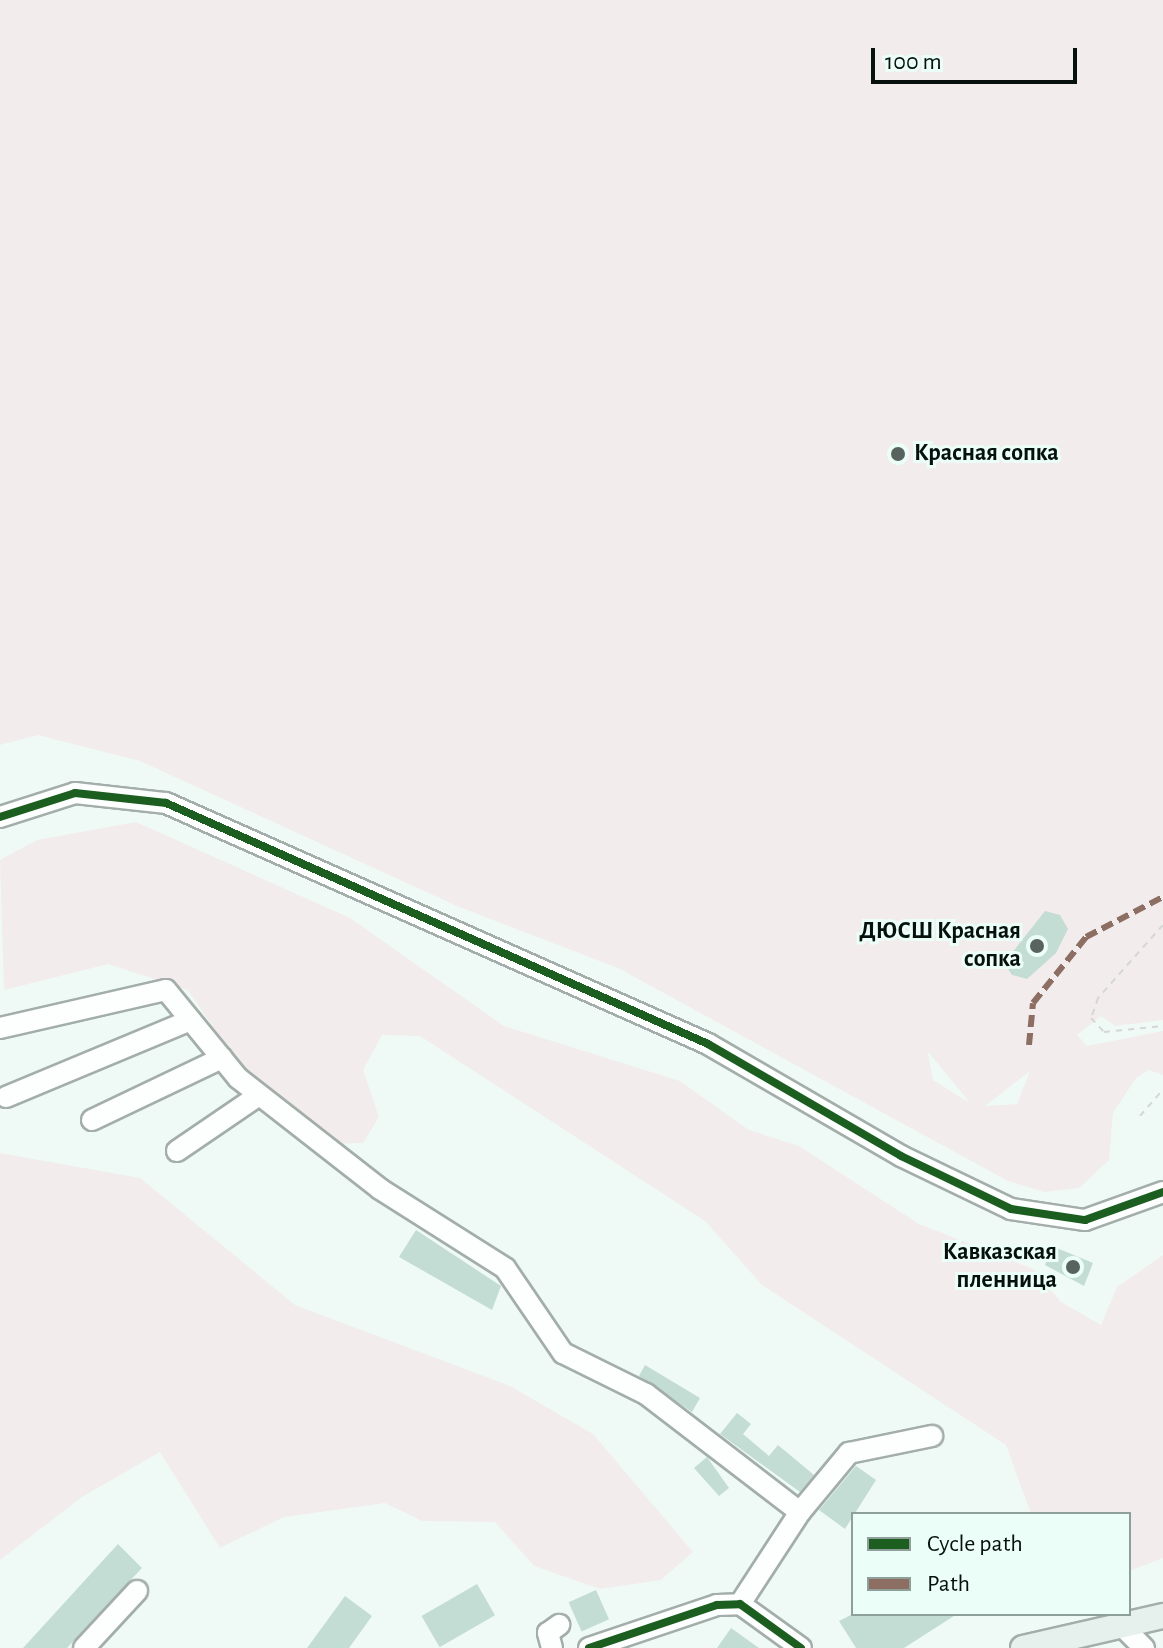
<!DOCTYPE html>
<html>
<head>
<meta charset="utf-8">
<style>
	body { margin:0 }
	#map { position:relative; width:1163px; height:1648px; overflow:hidden; background:#effaf6; font-family:"Alegreya Sans",sans-serif }
	div>[style] { position:absolute }
	.green>* { inset:0; background:#f2eced }
	.building>* { inset:0; background:#c3ddd5; transform-origin:0 0 }
	.path>* { height:2px; margin-top:-1px; transform-origin:0; background:repeating-linear-gradient(90deg,#d4d7d6 0 6px,transparent 0 12px) }
	.roads { filter:drop-shadow(2px 0 #a3aeaa) drop-shadow(-2px 0 #a3aeaa) drop-shadow(0 2px #a3aeaa) drop-shadow(0 -2px #a3aeaa) }
	.minor>* { height:20px; margin:-10px; padding:0 10px; transform-origin:10px; border-radius:10px; background:#fdfefe }
	.major>* { height:24px; margin:-12px; padding:0 12px; transform-origin:12px; border-radius:12px; background:#e6f1ee }
	.quiet>* { height:6px; margin-top:-3px; transform-origin:0; background:repeating-linear-gradient(90deg,#8d6e63 0 12px,transparent 0 18px) }
	.cycleway>* { height:8px; margin:-4px; padding:0 4px; transform-origin:4px; border-radius:4px; background:#1b5e20 }
	.dots>* { width:22px; height:22px; translate:-50% -50%; box-sizing:border-box; border:4px solid #ebfef7; border-radius:50% }
	span { translate:-50% -50%; white-space:nowrap; text-align:center; line-height:1.15; -webkit-text-stroke:6px #ebfef7; paint-order:stroke }
	.poi-label { font-size:24px; color:#06100d; font-weight:700 }
	.left { translate:0 -50%; text-align:left }
	.right { translate:-100% -50%; text-align:right }
	.legend { position:absolute; left:851px; top:1512px; width:280px; height:104px; box-sizing:border-box; background:#ebfef7; border:2px solid #8f9f99; margin:0; padding:10px 14px; list-style:none; font-size:24px; color:#06100d }
	.legend li { display:flex; align-items:center; gap:16px; height:40px }
	.legend b { width:40px; border:2px solid #8f9f99 }
	.scale { position:absolute; left:871px; top:48px; width:206px; height:36px; box-sizing:border-box; border:4px solid #06100d; border-top:0; padding-left:10px; font-size:24px; line-height:28px; white-space:nowrap; color:#06100d; -webkit-text-stroke:6px #ebfef7; paint-order:stroke }
</style>
</head>
<body>
<div id="map">
	<div class="green">
		<i style="clip-path:polygon(evenodd,0 0,1163px 0,1163px 1020px,1115px 1026px,1101px 1016px,1077px 1035px,1087px 1046px,1163px 1031px,1163px 1075px,1149px 1070px,1136px 1078px,1113px 1113px,1109px 1160px,1079px 1188px,1044px 1192px,1008px 1181px,618px 968px,457px 906px,140px 761px,38px 735px,0 745px,0 0,928px 1052px,929px 1053px,970px 1103px,933px 1080px,928px 1052px,0 0,1030px 1071px,1017px 1104px,985px 1106px,1030px 1071px)"></i>
		<i style="clip-path:polygon(136px 822px,350px 918px,504px 1026px,680px 1081px,749px 1130px,799px 1146px,919px 1224px,1033px 1269px,1061px 1302px,1101px 1325px,1117px 1287px,1163px 1255px,1163px 1558px,1129px 1571px,1129px 1514px,1031px 1514px,1006px 1445px,762px 1285px,705px 1221px,420px 1036px,382px 1035px,363px 1070px,379px 1117px,363px 1143px,328px 1144px,244px 1073px,188px 990px,108px 964px,4px 990px,0 860px,37px 840px)"></i>
		<i style="clip-path:polygon(0 1153px,140px 1178px,295px 1305px,510px 1386px,593px 1434px,693px 1552px,661px 1580px,600px 1589px,534px 1566px,495px 1522px,422px 1521px,385px 1503px,284px 1517px,220px 1548px,160px 1452px,82px 1497px,0 1560px)"></i>
	</div>
	<div class="building">
		<i style="clip-path:polygon(1045px 911px,1060px 915px,1068px 929px,1056px 953px,1027px 979px,1012px 975px,1004px 963px)"></i>
		<i style="clip-path:polygon(416px 1230px,501px 1286px,492px 1310px,399px 1257px)"></i>
		<i style="clip-path:polygon(1052px 1246px,1093px 1263px,1084px 1286px,1045px 1265px)"></i>
		<i style="clip-path:polygon(645px 1365px,700px 1398px,692px 1412px,639px 1376px)"></i>
		<i style="clip-path:polygon(737px 1413px,751px 1424px,743px 1434px,769px 1456px,778px 1445px,814px 1475px,800px 1492px,720px 1434px)"></i>
		<i style="clip-path:polygon(707px 1457px,729px 1488px,719px 1496px,694px 1468px)"></i>
		<i style="clip-path:polygon(856px 1466px,876px 1480px,845px 1529px,819px 1510px)"></i>
		<i style="clip-path:polygon(118px 1544px,142px 1568px,67px 1648px,23px 1648px)"></i>
		<i style="left:477px;top:1584px;width:36px;height:64px;rotate:60deg"></i>
		<i style="left:596px;top:1590px;width:32px;height:30px;rotate:66deg"></i>
		<i style="clip-path:polygon(345px 1596px,372px 1616px,349px 1648px,307px 1648px)"></i>
		<i style="clip-path:polygon(853px 1614px,957px 1614px,904px 1648px,856px 1648px,839px 1621px)"></i>
		<i style="clip-path:polygon(731px 1628px,759px 1648px,717px 1648px)"></i>
	</div>
	<div class="path">
		<i style="left:1163px;top:925px;width:98px;rotate:131.7deg"></i>
		<i style="left:1098px;top:998px;width:21px;rotate:109deg"></i>
		<i style="left:1091px;top:1018px;width:19px;rotate:47deg"></i>
		<i style="left:1104px;top:1032px;width:59px;rotate:-5.8deg"></i>
		<i style="left:1140px;top:1116px;width:35px;rotate:-49deg"></i>
	</div>
	<div class="roads">
		<div class="minor">
			<i style="left:0;top:817px;width:79px;rotate:-17.7deg"></i>
			<i style="left:75px;top:793px;width:92px;rotate:6.3deg"></i>
			<i style="left:166px;top:803px;width:593px;rotate:23.97deg"></i>
			<i style="left:708px;top:1044px;width:223px;rotate:30.1deg"></i>
			<i style="left:901px;top:1156px;width:122px;rotate:25.7deg"></i>
			<i style="left:1011px;top:1209px;width:75px;rotate:8.5deg"></i>
			<i style="left:1085px;top:1220px;width:83px;rotate:-19.7deg"></i>
			<i style="left:0;top:1028px;width:170px;rotate:-12.9deg"></i>
			<i style="left:166px;top:990px;width:114px;rotate:50.7deg"></i>
			<i style="left:238px;top:1078px;width:180px;rotate:38deg"></i>
			<i style="left:380px;top:1189px;width:148px;rotate:32.3deg"></i>
			<i style="left:505px;top:1268px;width:103px;rotate:55.7deg"></i>
			<i style="left:563px;top:1353px;width:93px;rotate:26.3deg"></i>
			<i style="left:646px;top:1394px;width:194px;rotate:37.5deg"></i>
			<i style="left:800px;top:1512px;width:110px;rotate:123.1deg"></i>
			<i style="left:6px;top:1097px;width:200px;rotate:-22.6deg"></i>
			<i style="left:92px;top:1120px;width:144px;rotate:-25.5deg"></i>
			<i style="left:177px;top:1151px;width:99px;rotate:-34.3deg"></i>
			<i style="left:800px;top:1512px;width:77px;rotate:-50.3deg"></i>
			<i style="left:849px;top:1453px;width:85px;rotate:-11.6deg"></i>
			<i style="left:1123px;top:1627px;width:30px;rotate:45deg"></i>
			<i style="left:84px;top:1648px;width:78px;rotate:-47.1deg"></i>
			<i style="left:552px;top:1648px;width:16px;rotate:-105deg"></i>
			<i style="left:548px;top:1633px;width:14px;rotate:-36deg"></i>
			<i style="left:589px;top:1648px;width:135px;rotate:-18.6deg"></i>
			<i style="left:717px;top:1605px;width:23px;rotate:-2deg"></i>
			<i style="left:740px;top:1604px;width:75px;rotate:35.8deg"></i>
		</div>
		<div class="major">
			<i style="left:1023px;top:1648px;width:144px;rotate:-12.9deg"></i>
		</div>
	</div>
	<div class="quiet">
		<i style="left:1029px;top:1045px;width:42px;rotate:-84.6deg"></i>
		<i style="left:1033px;top:1003px;width:85px;rotate:-51.2deg"></i>
		<i style="left:1086px;top:937px;width:87px;rotate:-27.5deg"></i>
	</div>
	<div class="cycleway">
		<i style="left:0;top:817px;width:79px;rotate:-17.7deg"></i>
		<i style="left:75px;top:793px;width:92px;rotate:6.3deg"></i>
		<i style="left:166px;top:803px;width:593px;rotate:23.97deg"></i>
		<i style="left:708px;top:1044px;width:223px;rotate:30.1deg"></i>
		<i style="left:901px;top:1156px;width:122px;rotate:25.7deg"></i>
		<i style="left:1011px;top:1209px;width:75px;rotate:8.5deg"></i>
		<i style="left:1085px;top:1220px;width:83px;rotate:-19.7deg"></i>
		<i style="left:589px;top:1648px;width:135px;rotate:-18.6deg"></i>
		<i style="left:717px;top:1605px;width:23px;rotate:-2deg"></i>
		<i style="left:740px;top:1604px;width:75px;rotate:35.8deg"></i>
	</div>
	<div class="dots">
		<i style="left:898px;top:454px;background:#58625f"></i>
		<i style="left:1037px;top:946px;background:#58625f"></i>
		<i style="left:1073px;top:1267px;background:#58625f"></i>
	</div>
	<div class="poi-label">
		<span class="left" style="left:914px;top:454px">Красная сопка</span>
		<span class="right" style="left:1021px;top:946px">ДЮСШ Красная<br>сопка</span>
		<span class="right" style="left:1057px;top:1267px">Кавказская<br>пленница</span>
	</div>
	<ul class="legend">
	<li><b style="height:10px;background:#1b5e20"></b>Cycle path</li>
	<li><b style="height:10px;background:#8d6e63"></b>Path</li>
	</ul>
	<div class="scale">100 m</div>
</div>
</body>
</html>
